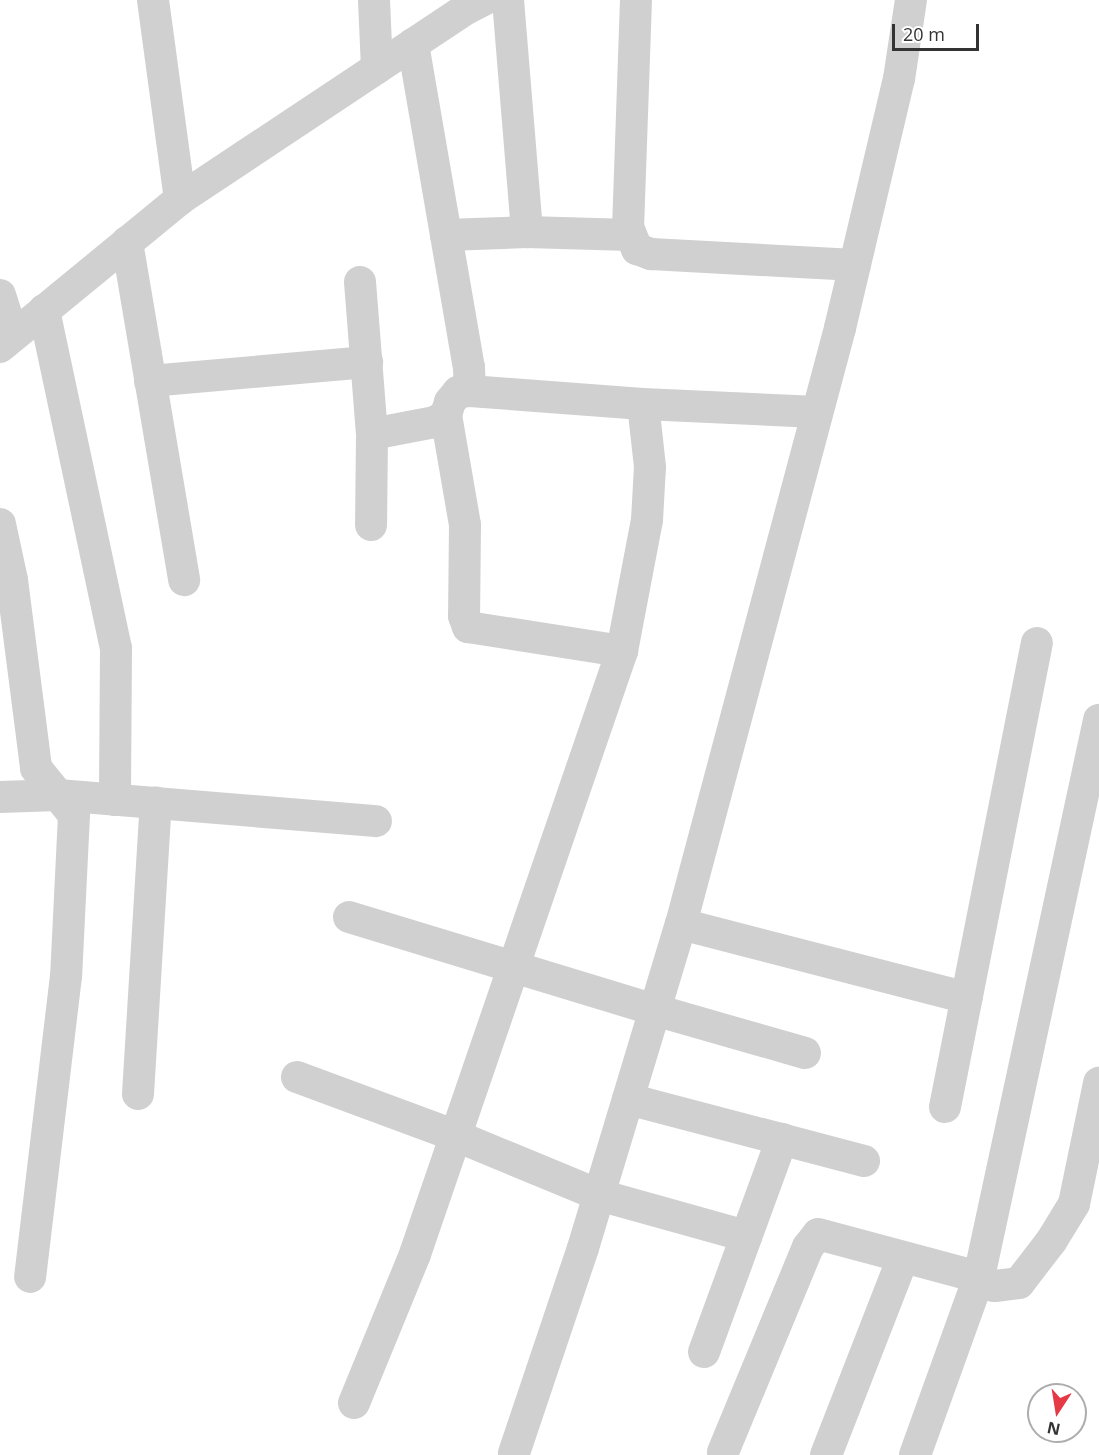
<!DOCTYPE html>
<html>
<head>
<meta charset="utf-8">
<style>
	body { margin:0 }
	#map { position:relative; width:1099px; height:1455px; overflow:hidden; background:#fff; font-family:"Open Sans",sans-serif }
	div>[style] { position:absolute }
	.minor>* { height:32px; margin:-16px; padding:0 16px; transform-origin:16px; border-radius:16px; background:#d0d0d0 }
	span { translate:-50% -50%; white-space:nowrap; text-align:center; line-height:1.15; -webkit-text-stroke:6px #fff; paint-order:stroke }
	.north { position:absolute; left:1027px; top:1383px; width:60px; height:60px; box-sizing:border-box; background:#fff; border:2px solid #adadad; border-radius:50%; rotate:192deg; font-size:16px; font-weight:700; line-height:24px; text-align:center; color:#333 }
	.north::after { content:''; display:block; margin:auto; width:21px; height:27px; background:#e63946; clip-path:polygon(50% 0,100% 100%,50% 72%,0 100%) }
	.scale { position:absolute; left:892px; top:24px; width:87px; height:27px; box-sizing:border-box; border:3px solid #333; border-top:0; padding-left:8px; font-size:18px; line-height:21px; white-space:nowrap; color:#333; -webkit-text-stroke:4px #fff; paint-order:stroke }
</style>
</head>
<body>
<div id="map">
	<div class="minor">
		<i style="left:153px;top:0;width:201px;rotate:82.3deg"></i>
		<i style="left:374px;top:0;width:68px;rotate:87.5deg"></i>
		<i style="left:508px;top:0;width:233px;rotate:85.3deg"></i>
		<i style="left:636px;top:0;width:227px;rotate:92deg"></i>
		<i style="left:628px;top:227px;width:24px;rotate:68deg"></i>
		<i style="left:637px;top:249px;width:15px;rotate:20deg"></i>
		<i style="left:651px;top:254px;width:204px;rotate:3.1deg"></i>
		<i style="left:413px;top:44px;width:328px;rotate:80.2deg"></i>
		<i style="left:469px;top:367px;width:24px;rotate:88deg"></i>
		<i style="left:446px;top:235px;width:81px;rotate:-2.1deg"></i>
		<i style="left:527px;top:232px;width:103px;rotate:1.7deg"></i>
		<i style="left:127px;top:242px;width:343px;rotate:80.4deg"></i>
		<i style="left:360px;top:282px;width:152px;rotate:85.5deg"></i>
		<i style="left:372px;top:434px;width:91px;rotate:90.6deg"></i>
		<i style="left:0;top:295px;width:43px;rotate:72.4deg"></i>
		<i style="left:44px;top:310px;width:346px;rotate:78deg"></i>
		<i style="left:116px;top:648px;width:152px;rotate:90.4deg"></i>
		<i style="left:0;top:347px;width:233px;rotate:-39.4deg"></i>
		<i style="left:180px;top:199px;width:346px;rotate:-33.6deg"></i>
		<i style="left:468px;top:8px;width:18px;rotate:-27deg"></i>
		<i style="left:150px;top:381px;width:218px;rotate:-5deg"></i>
		<i style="left:446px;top:415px;width:112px;rotate:80.2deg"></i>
		<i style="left:465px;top:525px;width:91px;rotate:90.6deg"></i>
		<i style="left:464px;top:616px;width:12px;rotate:70deg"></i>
		<i style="left:468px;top:627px;width:156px;rotate:8.9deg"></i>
		<i style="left:372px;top:434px;width:64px;rotate:-10.8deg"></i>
		<i style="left:435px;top:422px;width:13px;rotate:-32deg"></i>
		<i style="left:446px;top:415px;width:14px;rotate:-73deg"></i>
		<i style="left:450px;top:402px;width:13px;rotate:-51deg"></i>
		<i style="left:458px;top:392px;width:12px;rotate:-5deg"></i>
		<i style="left:470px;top:391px;width:173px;rotate:4.3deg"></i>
		<i style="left:643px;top:404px;width:174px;rotate:2.6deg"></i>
		<i style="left:0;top:524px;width:57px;rotate:77.9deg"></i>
		<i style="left:12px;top:580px;width:190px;rotate:82.7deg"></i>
		<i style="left:36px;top:768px;width:60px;rotate:51deg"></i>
		<i style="left:74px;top:815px;width:161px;rotate:92.8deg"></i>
		<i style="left:66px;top:976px;width:303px;rotate:96.8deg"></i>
		<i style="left:0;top:797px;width:58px;rotate:-2deg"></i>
		<i style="left:58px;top:795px;width:319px;rotate:4.7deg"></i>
		<i style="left:349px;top:917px;width:320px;rotate:16.9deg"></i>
		<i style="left:655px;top:1010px;width:156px;rotate:16deg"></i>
		<i style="left:681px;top:924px;width:295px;rotate:14.5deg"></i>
		<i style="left:297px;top:1077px;width:167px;rotate:20.3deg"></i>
		<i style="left:454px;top:1135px;width:157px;rotate:22.5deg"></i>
		<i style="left:599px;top:1195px;width:153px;rotate:15.6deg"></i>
		<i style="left:138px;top:1094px;width:292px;rotate:-86.5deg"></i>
		<i style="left:628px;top:1099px;width:244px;rotate:14.7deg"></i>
		<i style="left:945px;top:1107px;width:473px;rotate:-78.8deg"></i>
		<i style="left:977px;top:1282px;width:18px;rotate:13deg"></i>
		<i style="left:995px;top:1286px;width:24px;rotate:-7deg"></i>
		<i style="left:1019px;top:1283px;width:54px;rotate:-52.5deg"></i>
		<i style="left:1052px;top:1240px;width:42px;rotate:-58.6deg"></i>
		<i style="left:1074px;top:1204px;width:124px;rotate:-78.3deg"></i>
		<i style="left:704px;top:1352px;width:227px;rotate:-69.9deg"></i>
		<i style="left:354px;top:1403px;width:161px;rotate:-67.7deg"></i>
		<i style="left:415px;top:1254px;width:638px;rotate:-71.05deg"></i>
		<i style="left:622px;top:651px;width:133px;rotate:-79.2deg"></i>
		<i style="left:647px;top:520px;width:53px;rotate:-86.8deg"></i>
		<i style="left:650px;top:467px;width:63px;rotate:-96.3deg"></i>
		<i style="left:723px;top:1452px;width:222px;rotate:-67.5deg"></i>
		<i style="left:808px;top:1247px;width:16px;rotate:-52deg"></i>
		<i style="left:818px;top:1234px;width:167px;rotate:15deg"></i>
		<i style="left:514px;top:1453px;width:216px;rotate:-71.4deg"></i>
		<i style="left:583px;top:1248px;width:338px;rotate:-73.2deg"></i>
		<i style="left:681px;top:924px;width:617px;rotate:-75.06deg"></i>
		<i style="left:840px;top:328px;width:256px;rotate:-76.7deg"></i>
		<i style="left:899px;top:79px;width:80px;rotate:-81.4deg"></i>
		<i style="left:826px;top:1455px;width:212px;rotate:-68.7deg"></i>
		<i style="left:915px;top:1455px;width:189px;rotate:-70.2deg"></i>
		<i style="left:979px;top:1277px;width:570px;rotate:-77.84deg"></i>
	</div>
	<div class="north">N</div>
	<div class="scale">20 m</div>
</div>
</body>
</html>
